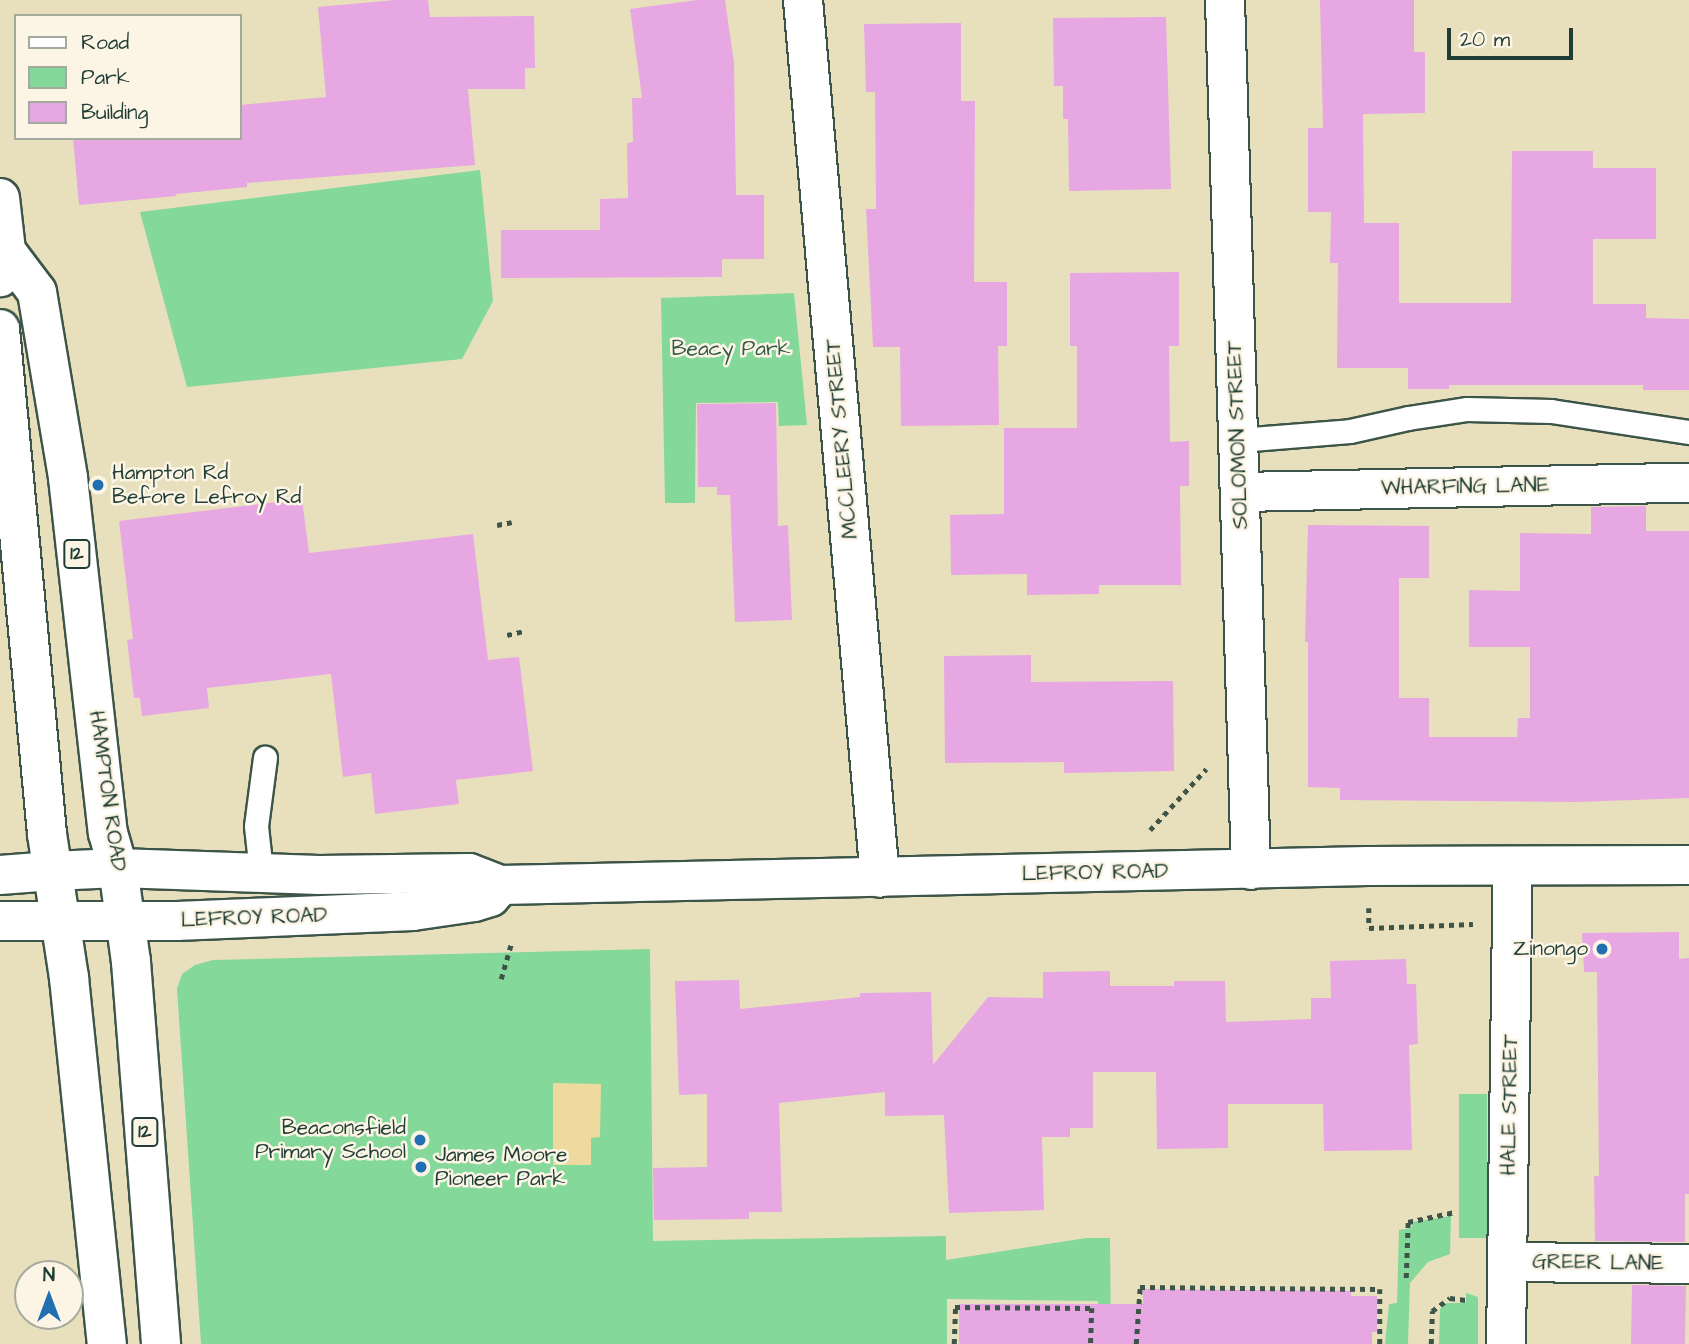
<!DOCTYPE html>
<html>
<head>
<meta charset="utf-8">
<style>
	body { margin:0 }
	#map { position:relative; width:1689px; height:1344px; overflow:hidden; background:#e8e0bc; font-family:"Architects Daughter",sans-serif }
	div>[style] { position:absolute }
	.green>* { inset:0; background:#83d89a; transform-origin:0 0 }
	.sand>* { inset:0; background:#eeda9e }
	.building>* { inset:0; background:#e6a7e3; transform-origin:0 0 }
	.path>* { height:4.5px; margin-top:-2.25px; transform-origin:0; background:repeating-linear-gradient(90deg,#3d5548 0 5px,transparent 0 10px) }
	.roads { filter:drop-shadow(2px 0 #3d5548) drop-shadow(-2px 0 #3d5548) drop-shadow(0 2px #3d5548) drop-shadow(0 -2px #3d5548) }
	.lane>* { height:23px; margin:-11.5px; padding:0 11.5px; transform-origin:11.5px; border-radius:11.5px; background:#fff }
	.street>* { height:38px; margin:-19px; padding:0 19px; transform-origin:19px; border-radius:19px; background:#fff }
	.secondary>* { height:38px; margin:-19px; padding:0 19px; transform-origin:19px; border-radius:19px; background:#fff }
	.primary>* { height:38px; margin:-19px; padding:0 19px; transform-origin:19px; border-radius:19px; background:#fff }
	.dots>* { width:19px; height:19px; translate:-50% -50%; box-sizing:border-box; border:4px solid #fcf5e5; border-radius:50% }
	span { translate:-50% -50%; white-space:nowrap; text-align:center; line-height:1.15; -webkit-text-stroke:5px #fcf5e5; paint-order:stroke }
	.shield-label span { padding:2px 5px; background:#fcf5e5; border:2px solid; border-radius:5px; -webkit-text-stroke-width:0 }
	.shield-label { font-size:19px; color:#1f3d34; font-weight:700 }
	.park-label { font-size:21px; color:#335c48 }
	.street-label { font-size:21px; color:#1f3d34 }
	.poi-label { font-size:21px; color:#1f3d34 }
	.left { translate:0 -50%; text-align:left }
	.right { translate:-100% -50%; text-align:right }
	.legend { position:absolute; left:14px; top:14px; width:228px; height:126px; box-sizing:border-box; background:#fcf5e5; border:2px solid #a4ab9e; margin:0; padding:9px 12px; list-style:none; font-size:21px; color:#1f3d34 }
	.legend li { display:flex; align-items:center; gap:14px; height:35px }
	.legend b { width:35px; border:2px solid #a4ab9e }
	.north { position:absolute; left:14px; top:1260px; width:70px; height:70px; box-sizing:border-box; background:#fcf5e5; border:2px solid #a4ab9e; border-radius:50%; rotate:0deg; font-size:19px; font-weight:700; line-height:28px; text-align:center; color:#1f3d34 }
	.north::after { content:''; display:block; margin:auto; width:24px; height:32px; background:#1f6fb2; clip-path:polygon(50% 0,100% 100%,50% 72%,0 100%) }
	.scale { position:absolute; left:1447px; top:28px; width:126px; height:32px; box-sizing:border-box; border:4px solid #1f3d34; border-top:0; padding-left:9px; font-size:21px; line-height:24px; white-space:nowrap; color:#1f3d34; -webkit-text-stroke:5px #fcf5e5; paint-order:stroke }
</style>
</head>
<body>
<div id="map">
	<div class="green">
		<i style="clip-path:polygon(480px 170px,493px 301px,462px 359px,187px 387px,140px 212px)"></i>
		<i style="clip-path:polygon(794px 293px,807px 425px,779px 426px,778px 402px,696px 403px,695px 503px,665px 503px,661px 298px)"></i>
		<i style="clip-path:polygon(650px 949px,653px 1241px,946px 1236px,946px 1260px,1086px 1238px,1110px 1238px,1111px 1344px,1098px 1344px,1098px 1301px,947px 1299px,947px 1344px,201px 1344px,177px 989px,182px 974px,195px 965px,213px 960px)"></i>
		<i style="left:1487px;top:1094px;width:144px;height:28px;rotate:90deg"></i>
		<i style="clip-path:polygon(1451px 1216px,1450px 1254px,1428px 1262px,1410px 1283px,1408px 1344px,1385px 1344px,1389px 1304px,1397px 1303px,1399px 1230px,1412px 1228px,1412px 1222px)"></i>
		<i style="clip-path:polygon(1466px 1293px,1478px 1297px,1478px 1344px,1439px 1344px,1440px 1309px,1447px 1303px,1466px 1303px)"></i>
	</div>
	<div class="sand">
		<i style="clip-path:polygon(553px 1083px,601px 1084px,600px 1137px,591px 1138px,591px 1165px,553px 1165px)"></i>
	</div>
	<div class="building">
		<i style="clip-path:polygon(395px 0,428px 0,430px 17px,534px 16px,535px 68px,525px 68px,525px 89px,468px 89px,475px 165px,247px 183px,247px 187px,176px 194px,176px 196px,79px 205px,73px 138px,240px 138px,240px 105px,326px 97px,318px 7px)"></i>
		<i style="clip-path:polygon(697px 0,725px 0,734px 63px,736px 195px,764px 195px,764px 259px,722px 259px,722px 277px,501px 278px,501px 230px,600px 230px,600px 199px,628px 198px,627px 143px,633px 142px,632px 98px,642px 98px,630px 9px)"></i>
		<i style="clip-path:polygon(1320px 0,1414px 0,1414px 52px,1425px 52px,1425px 113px,1363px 114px,1364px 223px,1399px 223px,1399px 303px,1511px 303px,1512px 151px,1593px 151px,1593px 168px,1656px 168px,1656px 239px,1593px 239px,1593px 304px,1646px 304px,1646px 318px,1689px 319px,1689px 390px,1643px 390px,1643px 385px,1449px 385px,1449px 389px,1408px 389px,1408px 368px,1337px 368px,1338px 263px,1330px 263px,1331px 212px,1308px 212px,1308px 128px,1323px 128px)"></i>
		<i style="clip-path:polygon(1166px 17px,1171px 189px,1069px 191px,1068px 119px,1063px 119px,1063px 86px,1054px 86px,1053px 18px)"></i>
		<i style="clip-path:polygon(961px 23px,961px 101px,975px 101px,974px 282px,1007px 282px,1007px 346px,998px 346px,999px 425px,901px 426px,900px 347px,873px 347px,866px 209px,876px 209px,875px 92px,866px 92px,864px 24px)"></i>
		<i style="clip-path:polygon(1179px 272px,1179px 346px,1169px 346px,1170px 442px,1189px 441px,1189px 486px,1180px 486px,1181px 585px,1099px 585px,1099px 594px,1027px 595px,1027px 574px,951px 575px,950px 515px,1004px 514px,1004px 428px,1077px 428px,1077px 346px,1070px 346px,1070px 273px)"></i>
		<i style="clip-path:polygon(776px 403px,778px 526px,788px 525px,792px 620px,735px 622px,730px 495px,717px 495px,717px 487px,698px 487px,697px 404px)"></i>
		<i style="clip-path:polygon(302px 499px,309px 553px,473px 534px,488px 660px,519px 657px,533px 771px,456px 780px,459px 804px,375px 814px,371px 773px,343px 777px,331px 674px,207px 688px,209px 708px,142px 716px,140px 698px,134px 698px,127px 640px,133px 639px,119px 521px)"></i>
		<i style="clip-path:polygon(1646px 506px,1646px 531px,1689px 531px,1689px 798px,1577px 802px,1340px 800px,1340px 788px,1308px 787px,1308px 642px,1305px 642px,1308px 525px,1429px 526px,1429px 578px,1399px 578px,1399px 698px,1429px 698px,1429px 737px,1517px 737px,1518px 718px,1530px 718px,1530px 647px,1469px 647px,1469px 590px,1520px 591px,1520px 533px,1591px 534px,1591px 507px)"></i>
		<i style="clip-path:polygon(1031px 655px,1031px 682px,1173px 681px,1174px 771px,1064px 773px,1064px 762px,945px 763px,944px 656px)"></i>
		<i style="clip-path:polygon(1679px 932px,1679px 959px,1689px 958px,1689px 1194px,1685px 1194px,1685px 1242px,1595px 1241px,1594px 1176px,1599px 1176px,1597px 972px,1584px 972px,1582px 933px)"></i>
		<i style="clip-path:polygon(1406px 959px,1407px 984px,1416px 984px,1418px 1044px,1409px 1045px,1412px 1150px,1324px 1151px,1323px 1104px,1228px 1104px,1228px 1148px,1157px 1149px,1156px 1072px,1093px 1072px,1093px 1128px,1070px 1128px,1070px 1137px,1042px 1137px,1044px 1210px,949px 1213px,944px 1115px,885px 1116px,885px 1092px,779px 1103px,782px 1212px,749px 1212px,749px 1219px,654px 1220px,653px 1168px,707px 1167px,707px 1094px,679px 1095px,675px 981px,739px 980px,740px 1009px,860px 997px,860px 993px,931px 992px,933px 1065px,988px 997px,1043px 998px,1043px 972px,1110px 971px,1110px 986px,1174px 986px,1174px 981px,1225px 981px,1226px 1022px,1311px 1019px,1311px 998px,1331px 998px,1330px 961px)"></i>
		<i style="left:1632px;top:1285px;width:54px;height:59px;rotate:1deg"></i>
		<i style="clip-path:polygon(1143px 1289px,1351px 1291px,1351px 1296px,1377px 1296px,1377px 1332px,1372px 1332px,1372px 1344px,959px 1344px,959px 1304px,1143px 1304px)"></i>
	</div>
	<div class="path">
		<i style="left:497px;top:525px;width:15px;rotate:-11deg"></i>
		<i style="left:507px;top:635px;width:17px;rotate:-13deg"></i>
		<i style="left:1150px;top:830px;width:83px;rotate:-47.4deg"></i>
		<i style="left:1369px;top:908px;width:20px;rotate:90deg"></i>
		<i style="left:1369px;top:928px;width:104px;rotate:-2.2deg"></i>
		<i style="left:501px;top:979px;width:36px;rotate:-74deg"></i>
		<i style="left:1406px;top:1278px;width:56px;rotate:-88deg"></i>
		<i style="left:1408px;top:1222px;width:48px;rotate:-12deg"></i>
		<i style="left:954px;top:1344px;width:37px;rotate:-88deg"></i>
		<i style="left:955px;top:1307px;width:137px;rotate:0.4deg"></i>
		<i style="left:1092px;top:1308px;width:36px;rotate:92deg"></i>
		<i style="left:1136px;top:1344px;width:57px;rotate:-86deg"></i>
		<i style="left:1140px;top:1287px;width:240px;rotate:0.5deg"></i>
		<i style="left:1380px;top:1289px;width:55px;rotate:90deg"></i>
		<i style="left:1431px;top:1344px;width:33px;rotate:-88deg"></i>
		<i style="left:1432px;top:1311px;width:22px;rotate:-36deg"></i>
		<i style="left:1450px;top:1298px;width:16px;rotate:7deg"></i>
	</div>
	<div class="roads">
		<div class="lane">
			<i style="left:1239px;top:440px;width:111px;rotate:-4.6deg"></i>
			<i style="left:1350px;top:431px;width:59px;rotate:-12.6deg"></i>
			<i style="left:1408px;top:418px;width:60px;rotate:-8.7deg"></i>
			<i style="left:1467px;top:409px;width:84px;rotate:1.4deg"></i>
			<i style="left:1551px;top:411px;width:140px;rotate:8.7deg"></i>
			<i style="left:261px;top:872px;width:46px;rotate:-96.2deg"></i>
			<i style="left:256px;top:826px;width:69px;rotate:-82.5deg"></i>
		</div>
		<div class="street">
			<i style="left:803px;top:0;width:881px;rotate:84.99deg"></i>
			<i style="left:1225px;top:0;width:870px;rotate:88.29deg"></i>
			<i style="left:1241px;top:492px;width:448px;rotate:-1.2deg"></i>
			<i style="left:0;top:875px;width:52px;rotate:-4.4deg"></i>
			<i style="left:0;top:921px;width:61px"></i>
			<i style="left:1507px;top:1262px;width:182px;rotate:0.6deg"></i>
			<i style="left:1506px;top:1344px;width:478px;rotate:-89.2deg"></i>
		</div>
		<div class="secondary">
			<i style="left:52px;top:871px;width:66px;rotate:-2.6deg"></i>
			<i style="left:118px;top:868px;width:201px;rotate:2deg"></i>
			<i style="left:319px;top:875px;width:150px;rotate:-0.8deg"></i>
			<i style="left:469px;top:873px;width:34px;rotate:21deg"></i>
			<i style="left:501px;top:885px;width:867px;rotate:-1.26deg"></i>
			<i style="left:1368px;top:866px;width:321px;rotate:-0.2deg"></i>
			<i style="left:61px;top:921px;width:116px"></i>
			<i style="left:177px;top:921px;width:236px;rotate:-2.4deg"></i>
			<i style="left:413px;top:911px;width:62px;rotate:-8.4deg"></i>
			<i style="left:474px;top:902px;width:17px;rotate:-17deg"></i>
			<i style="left:490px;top:897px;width:16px;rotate:-47deg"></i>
		</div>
		<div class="primary">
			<i style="left:0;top:198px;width:53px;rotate:83.5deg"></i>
			<i style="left:6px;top:251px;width:27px;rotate:103deg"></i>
			<i style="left:6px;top:251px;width:51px;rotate:52.9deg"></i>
			<i style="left:37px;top:292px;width:189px;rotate:80.5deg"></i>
			<i style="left:68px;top:478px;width:357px;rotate:83.6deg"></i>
			<i style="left:108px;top:833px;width:36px;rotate:74deg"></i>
			<i style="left:118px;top:868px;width:95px;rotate:82.1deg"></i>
			<i style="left:131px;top:962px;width:383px;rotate:85.5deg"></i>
			<i style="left:0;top:329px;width:507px;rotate:84.68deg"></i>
			<i style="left:47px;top:834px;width:146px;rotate:81.3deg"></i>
			<i style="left:69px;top:978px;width:368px;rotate:84.1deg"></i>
		</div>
	</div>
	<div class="dots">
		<i style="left:98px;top:485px;background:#1f6fb2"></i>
		<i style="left:1602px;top:949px;background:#1f6fb2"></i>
		<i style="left:420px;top:1140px;background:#1f6fb2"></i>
		<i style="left:421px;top:1167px;background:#1f6fb2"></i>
	</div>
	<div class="shield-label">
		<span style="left:77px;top:554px">12</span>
		<span style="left:145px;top:1132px">12</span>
	</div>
	<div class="park-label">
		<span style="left:731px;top:349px">Beacy Park</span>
	</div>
	<div class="street-label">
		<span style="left:1238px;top:435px;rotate:-92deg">SOLOMON STREET</span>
		<span style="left:842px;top:439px;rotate:-95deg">MCCLEERY STREET</span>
		<span style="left:1465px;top:487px;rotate:-1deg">WHARFING LANE</span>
		<span style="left:107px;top:791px;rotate:82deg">HAMPTON ROAD</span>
		<span style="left:1095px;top:873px;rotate:-1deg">LEFROY ROAD</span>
		<span style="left:254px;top:918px;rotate:-2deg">LEFROY ROAD</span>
		<span style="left:1510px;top:1105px;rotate:-89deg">HALE STREET</span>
		<span style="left:1598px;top:1263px;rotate:1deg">GREER LANE</span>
	</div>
	<div class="poi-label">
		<span class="left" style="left:112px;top:485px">Hampton Rd<br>Before Lefroy Rd</span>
		<span class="right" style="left:1588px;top:949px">Zinongo</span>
		<span class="right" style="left:406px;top:1140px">Beaconsfield<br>Primary School</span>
		<span class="left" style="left:435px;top:1167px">James Moore<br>Pioneer Park</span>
	</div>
	<ul class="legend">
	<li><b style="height:9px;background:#fff"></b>Road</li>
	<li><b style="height:19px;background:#83d89a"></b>Park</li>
	<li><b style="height:19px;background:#e6a7e3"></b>Building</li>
	</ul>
	<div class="north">N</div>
	<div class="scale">20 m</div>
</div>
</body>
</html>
